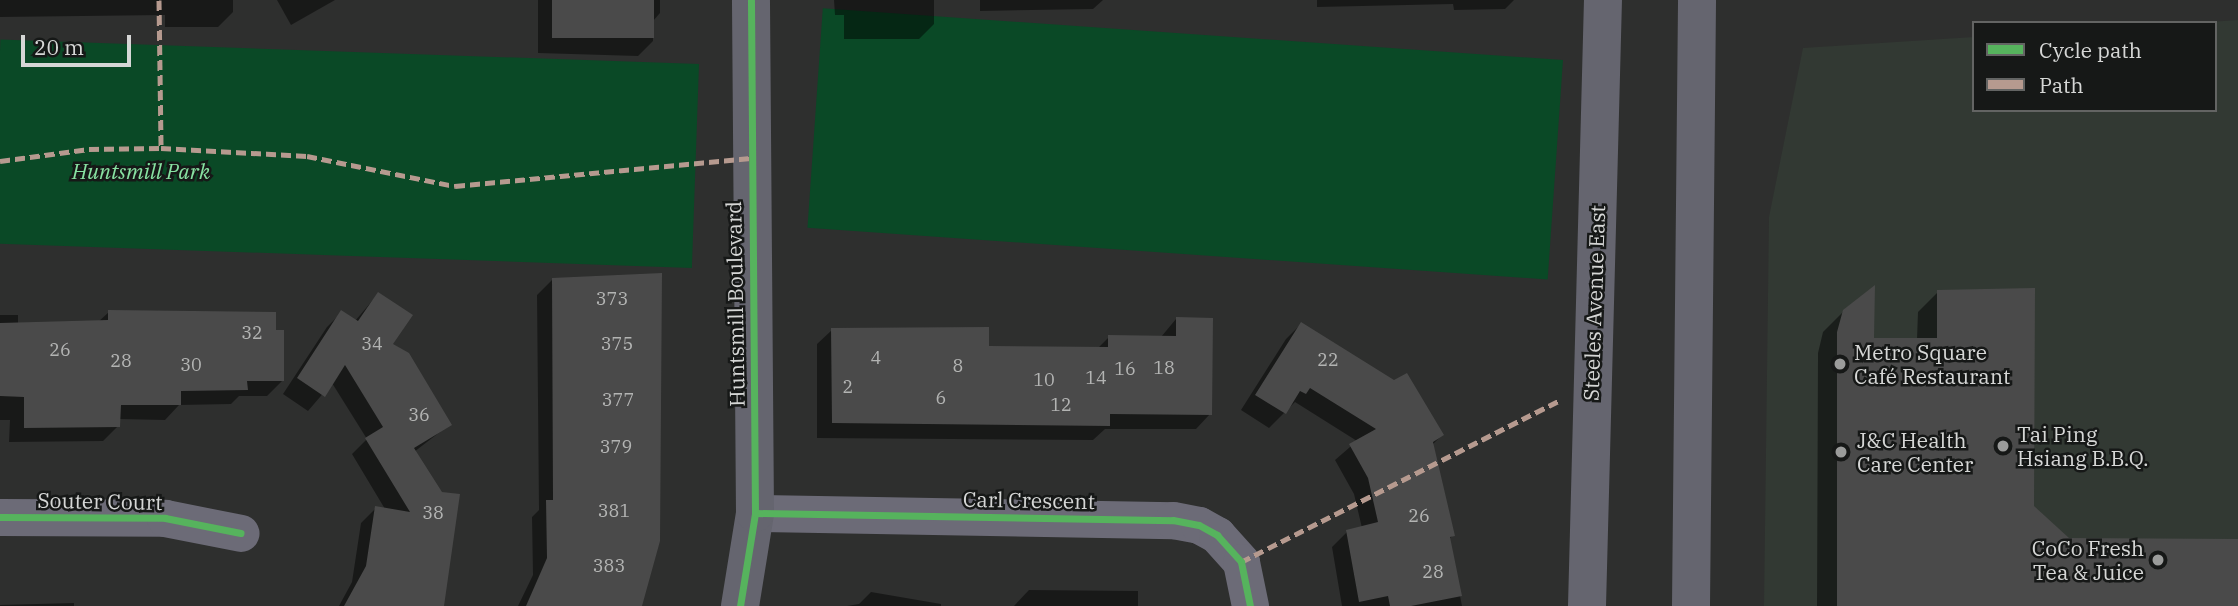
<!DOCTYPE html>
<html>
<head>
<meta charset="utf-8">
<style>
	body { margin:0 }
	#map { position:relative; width:2238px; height:606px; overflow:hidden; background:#2e2f2e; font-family:"IBM Plex Serif",serif }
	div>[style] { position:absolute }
	.built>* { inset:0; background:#323933 }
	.green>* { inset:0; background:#0a4926; transform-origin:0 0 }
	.shadow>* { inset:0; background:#0007 }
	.building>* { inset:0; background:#4a4a4a; transform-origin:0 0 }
	.street>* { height:37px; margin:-18.5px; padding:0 18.5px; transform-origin:18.5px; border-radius:18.5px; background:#6c6b77 }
	.secondary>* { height:38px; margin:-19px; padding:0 19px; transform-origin:19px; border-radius:19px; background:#65656f }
	.quiet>* { height:5px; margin-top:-2.5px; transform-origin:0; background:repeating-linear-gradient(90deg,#b69a8f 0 10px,transparent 0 15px) }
	.cycleway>* { height:7px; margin:-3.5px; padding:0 3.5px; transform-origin:3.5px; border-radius:3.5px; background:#56b35d }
	.dots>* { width:19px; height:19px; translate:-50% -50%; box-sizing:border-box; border:4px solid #161817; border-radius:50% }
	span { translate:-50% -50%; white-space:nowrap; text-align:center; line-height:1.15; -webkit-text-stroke:5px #161817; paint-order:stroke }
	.number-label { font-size:18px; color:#b3b4b3 }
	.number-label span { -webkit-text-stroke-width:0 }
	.park-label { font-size:21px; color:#88e2a2; font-style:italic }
	.street-label { font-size:21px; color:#d6d7d6 }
	.poi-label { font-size:21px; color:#d6d7d6 }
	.left { translate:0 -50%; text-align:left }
	.right { translate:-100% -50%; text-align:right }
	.legend { position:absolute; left:1972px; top:21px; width:245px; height:91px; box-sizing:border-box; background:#161817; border:2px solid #636463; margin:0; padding:9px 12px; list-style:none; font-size:21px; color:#d6d7d6 }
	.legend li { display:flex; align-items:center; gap:14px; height:35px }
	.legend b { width:35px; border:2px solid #636463 }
	.scale { position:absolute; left:21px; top:35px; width:110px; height:32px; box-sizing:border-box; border:4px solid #d6d7d6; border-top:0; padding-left:9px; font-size:21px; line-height:24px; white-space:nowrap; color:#d6d7d6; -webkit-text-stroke:5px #161817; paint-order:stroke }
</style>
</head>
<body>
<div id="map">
	<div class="built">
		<i style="clip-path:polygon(2238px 20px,2238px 606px,1764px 606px,1769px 217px,1803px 48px,1974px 37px,1974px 110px,2215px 110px,2215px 23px,2195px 23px)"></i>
	</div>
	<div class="green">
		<i style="left:1563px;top:60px;width:220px;height:742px;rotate:94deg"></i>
		<i style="left:699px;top:64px;width:204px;height:699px;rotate:92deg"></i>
	</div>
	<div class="shadow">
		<i style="clip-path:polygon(0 0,233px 0,233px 12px,218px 27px,165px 27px,165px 15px,0 17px)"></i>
		<i style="clip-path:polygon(277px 0,335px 0,291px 25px)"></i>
		<i style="clip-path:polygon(538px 0,660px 0,660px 13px,653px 21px,653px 41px,638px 56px,538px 53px)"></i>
		<i style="clip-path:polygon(834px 0,934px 0,934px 24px,919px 39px,844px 39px,844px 15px,835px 15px)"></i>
		<i style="clip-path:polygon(980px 0,1103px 0,1093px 9px,980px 11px)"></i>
		<i style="clip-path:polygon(1317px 0,1514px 0,1505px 9px,1454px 10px,1453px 4px,1317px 7px)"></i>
		<i style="clip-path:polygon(552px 280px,640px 606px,518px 606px,533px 575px,532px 517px,539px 510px,537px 295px)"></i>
		<i style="clip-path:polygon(1938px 292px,2033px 507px,2068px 540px,2238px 540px,2238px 606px,1817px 606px,1818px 353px,1823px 332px,1844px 311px,1872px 339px,1917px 339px,1918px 312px)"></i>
		<i style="clip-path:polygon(378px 294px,390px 344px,449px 425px,414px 452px,439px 606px,339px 606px,352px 582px,361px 523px,376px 508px,385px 509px,352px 454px,367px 439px,332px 383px,308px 411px,283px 394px,327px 327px,342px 312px,355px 321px)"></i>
		<i style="clip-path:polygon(109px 312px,282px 381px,267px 396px,239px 396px,231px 404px,179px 405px,165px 420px,119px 419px,118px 426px,103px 441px,9px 442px,10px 420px,0 420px,0 315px,18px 315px,18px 324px,98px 322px)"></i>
		<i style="clip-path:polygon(1176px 319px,1210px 414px,1196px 429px,1105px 429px,1093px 440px,817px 438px,817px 344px,832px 330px,987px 348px,1097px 349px,1109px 337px,1161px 337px)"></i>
		<i style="clip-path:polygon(1301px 324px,1442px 435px,1432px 445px,1453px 535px,1449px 539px,1462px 606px,1342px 606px,1332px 547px,1347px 532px,1362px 528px,1354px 494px,1335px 460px,1357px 441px,1295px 402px,1269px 428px,1241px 410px,1286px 339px)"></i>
		<i style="clip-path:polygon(1029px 590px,1138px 591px,1138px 606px,1014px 606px)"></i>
		<i style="clip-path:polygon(871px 592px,941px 604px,941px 606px,847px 606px,859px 604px)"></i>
		<i style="clip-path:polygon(74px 603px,74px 606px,0 606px,0 605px)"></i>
	</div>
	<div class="building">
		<i style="left:552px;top:0;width:102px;height:38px"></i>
		<i style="clip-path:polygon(662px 273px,660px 541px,642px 606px,526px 606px,547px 558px,546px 500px,553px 500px,552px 278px)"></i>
		<i style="clip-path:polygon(1875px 285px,1874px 338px,1937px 338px,1937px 290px,2035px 288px,2034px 506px,2069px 538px,2238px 539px,2238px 606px,1837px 606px,1837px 332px,1843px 310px)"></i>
		<i style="clip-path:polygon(378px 292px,413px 315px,393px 344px,409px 353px,452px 425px,414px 448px,442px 492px,460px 494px,444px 606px,344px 606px,366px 566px,375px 506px,410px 512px,365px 438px,383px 427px,345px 365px,325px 397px,297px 378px,341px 310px,358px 321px)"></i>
		<i style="clip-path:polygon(108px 310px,276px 312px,276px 330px,284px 330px,284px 381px,247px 381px,248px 390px,181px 391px,181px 405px,121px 405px,120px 427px,24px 428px,24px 397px,0 396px,0 323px,108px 320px)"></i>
		<i style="clip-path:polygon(1176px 317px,1213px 318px,1212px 415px,1110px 414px,1110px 426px,832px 423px,831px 328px,989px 327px,989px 346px,1108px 347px,1108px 335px,1176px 336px)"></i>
		<i style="clip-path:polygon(1301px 322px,1394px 380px,1407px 373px,1444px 435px,1433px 442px,1455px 536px,1450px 537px,1462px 596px,1411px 606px,1390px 606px,1388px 596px,1359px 602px,1346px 530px,1378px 522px,1368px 478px,1349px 444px,1376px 429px,1310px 388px,1306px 394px,1300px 391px,1286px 414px,1255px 395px)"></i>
	</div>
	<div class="street">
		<i style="left:755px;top:513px;width:418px;rotate:1deg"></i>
		<i style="left:1173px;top:520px;width:26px;rotate:11deg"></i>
		<i style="left:1199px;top:525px;width:21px;rotate:29deg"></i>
		<i style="left:1217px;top:535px;width:36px;rotate:48deg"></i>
		<i style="left:1241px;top:562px;width:45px;rotate:78.4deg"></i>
		<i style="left:0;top:517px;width:165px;rotate:0.3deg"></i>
		<i style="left:165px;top:518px;width:77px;rotate:11.2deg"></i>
	</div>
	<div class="secondary">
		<i style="left:740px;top:606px;width:94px;rotate:-80.8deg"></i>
		<i style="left:755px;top:513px;width:513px;rotate:-90.45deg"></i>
		<i style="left:1587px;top:606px;width:606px;rotate:-88.49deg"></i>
		<i style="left:1691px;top:606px;width:606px;rotate:-89.43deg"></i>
	</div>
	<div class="quiet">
		<i style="left:159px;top:0;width:148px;rotate:89.2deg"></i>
		<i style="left:0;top:161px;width:90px;rotate:-7.7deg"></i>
		<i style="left:89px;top:149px;width:72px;rotate:-0.8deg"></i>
		<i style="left:161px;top:148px;width:146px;rotate:3.1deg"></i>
		<i style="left:307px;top:156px;width:151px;rotate:11.5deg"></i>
		<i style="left:455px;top:186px;width:297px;rotate:-5.4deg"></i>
		<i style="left:1241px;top:562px;width:356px;rotate:-26.9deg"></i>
	</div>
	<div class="cycleway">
		<i style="left:755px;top:513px;width:418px;rotate:1deg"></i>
		<i style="left:1173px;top:520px;width:26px;rotate:11deg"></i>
		<i style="left:1199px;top:525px;width:21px;rotate:29deg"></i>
		<i style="left:1217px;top:535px;width:36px;rotate:48deg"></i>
		<i style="left:1241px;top:562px;width:45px;rotate:78.4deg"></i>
		<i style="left:0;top:517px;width:165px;rotate:0.3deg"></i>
		<i style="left:165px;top:518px;width:77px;rotate:11.2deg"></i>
		<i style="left:740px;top:606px;width:94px;rotate:-80.8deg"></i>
		<i style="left:755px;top:513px;width:513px;rotate:-90.45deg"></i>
	</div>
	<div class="dots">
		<i style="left:1840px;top:364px;background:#9b9c9b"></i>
		<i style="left:2003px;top:446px;background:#9b9c9b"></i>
		<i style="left:1841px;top:452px;background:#9b9c9b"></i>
		<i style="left:2158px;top:560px;background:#9b9c9b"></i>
	</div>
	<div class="number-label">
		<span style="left:612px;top:299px">373</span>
		<span style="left:252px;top:333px">32</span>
		<span style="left:372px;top:344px">34</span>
		<span style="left:617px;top:344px">375</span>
		<span style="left:60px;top:350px">26</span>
		<span style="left:876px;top:358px">4</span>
		<span style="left:1328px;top:360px">22</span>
		<span style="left:121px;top:361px">28</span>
		<span style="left:191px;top:365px">30</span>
		<span style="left:958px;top:366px">8</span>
		<span style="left:1164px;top:368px">18</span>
		<span style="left:1125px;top:369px">16</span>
		<span style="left:1096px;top:378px">14</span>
		<span style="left:1044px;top:380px">10</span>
		<span style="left:848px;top:387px">2</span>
		<span style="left:941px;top:398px">6</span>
		<span style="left:618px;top:400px">377</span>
		<span style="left:1061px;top:405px">12</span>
		<span style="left:419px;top:415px">36</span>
		<span style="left:616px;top:447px">379</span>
		<span style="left:614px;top:511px">381</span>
		<span style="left:433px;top:513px">38</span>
		<span style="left:1419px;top:516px">26</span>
		<span style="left:609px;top:566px">383</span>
		<span style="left:1433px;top:572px">28</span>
	</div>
	<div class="park-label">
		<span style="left:141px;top:171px">Huntsmill Park</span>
	</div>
	<div class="street-label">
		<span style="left:1594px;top:303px;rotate:-88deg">Steeles Avenue East</span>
		<span style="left:735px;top:304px;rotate:-91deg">Huntsmill Boulevard</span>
		<span style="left:1029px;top:500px;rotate:1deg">Carl Crescent</span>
		<span style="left:100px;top:501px;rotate:1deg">Souter Court</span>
	</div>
	<div class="poi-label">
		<span class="left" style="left:1854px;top:364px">Metro Square<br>Café Restaurant</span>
		<span class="left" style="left:2017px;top:446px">Tai Ping<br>Hsiang B.B.Q.</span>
		<span class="left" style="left:1857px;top:452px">J&amp;C Health<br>Care Center</span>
		<span class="right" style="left:2144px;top:560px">CoCo Fresh<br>Tea &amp; Juice</span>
	</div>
	<ul class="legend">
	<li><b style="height:9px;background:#56b35d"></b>Cycle path</li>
	<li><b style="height:9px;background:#b69a8f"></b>Path</li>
	</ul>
	<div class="scale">20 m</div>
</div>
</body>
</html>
